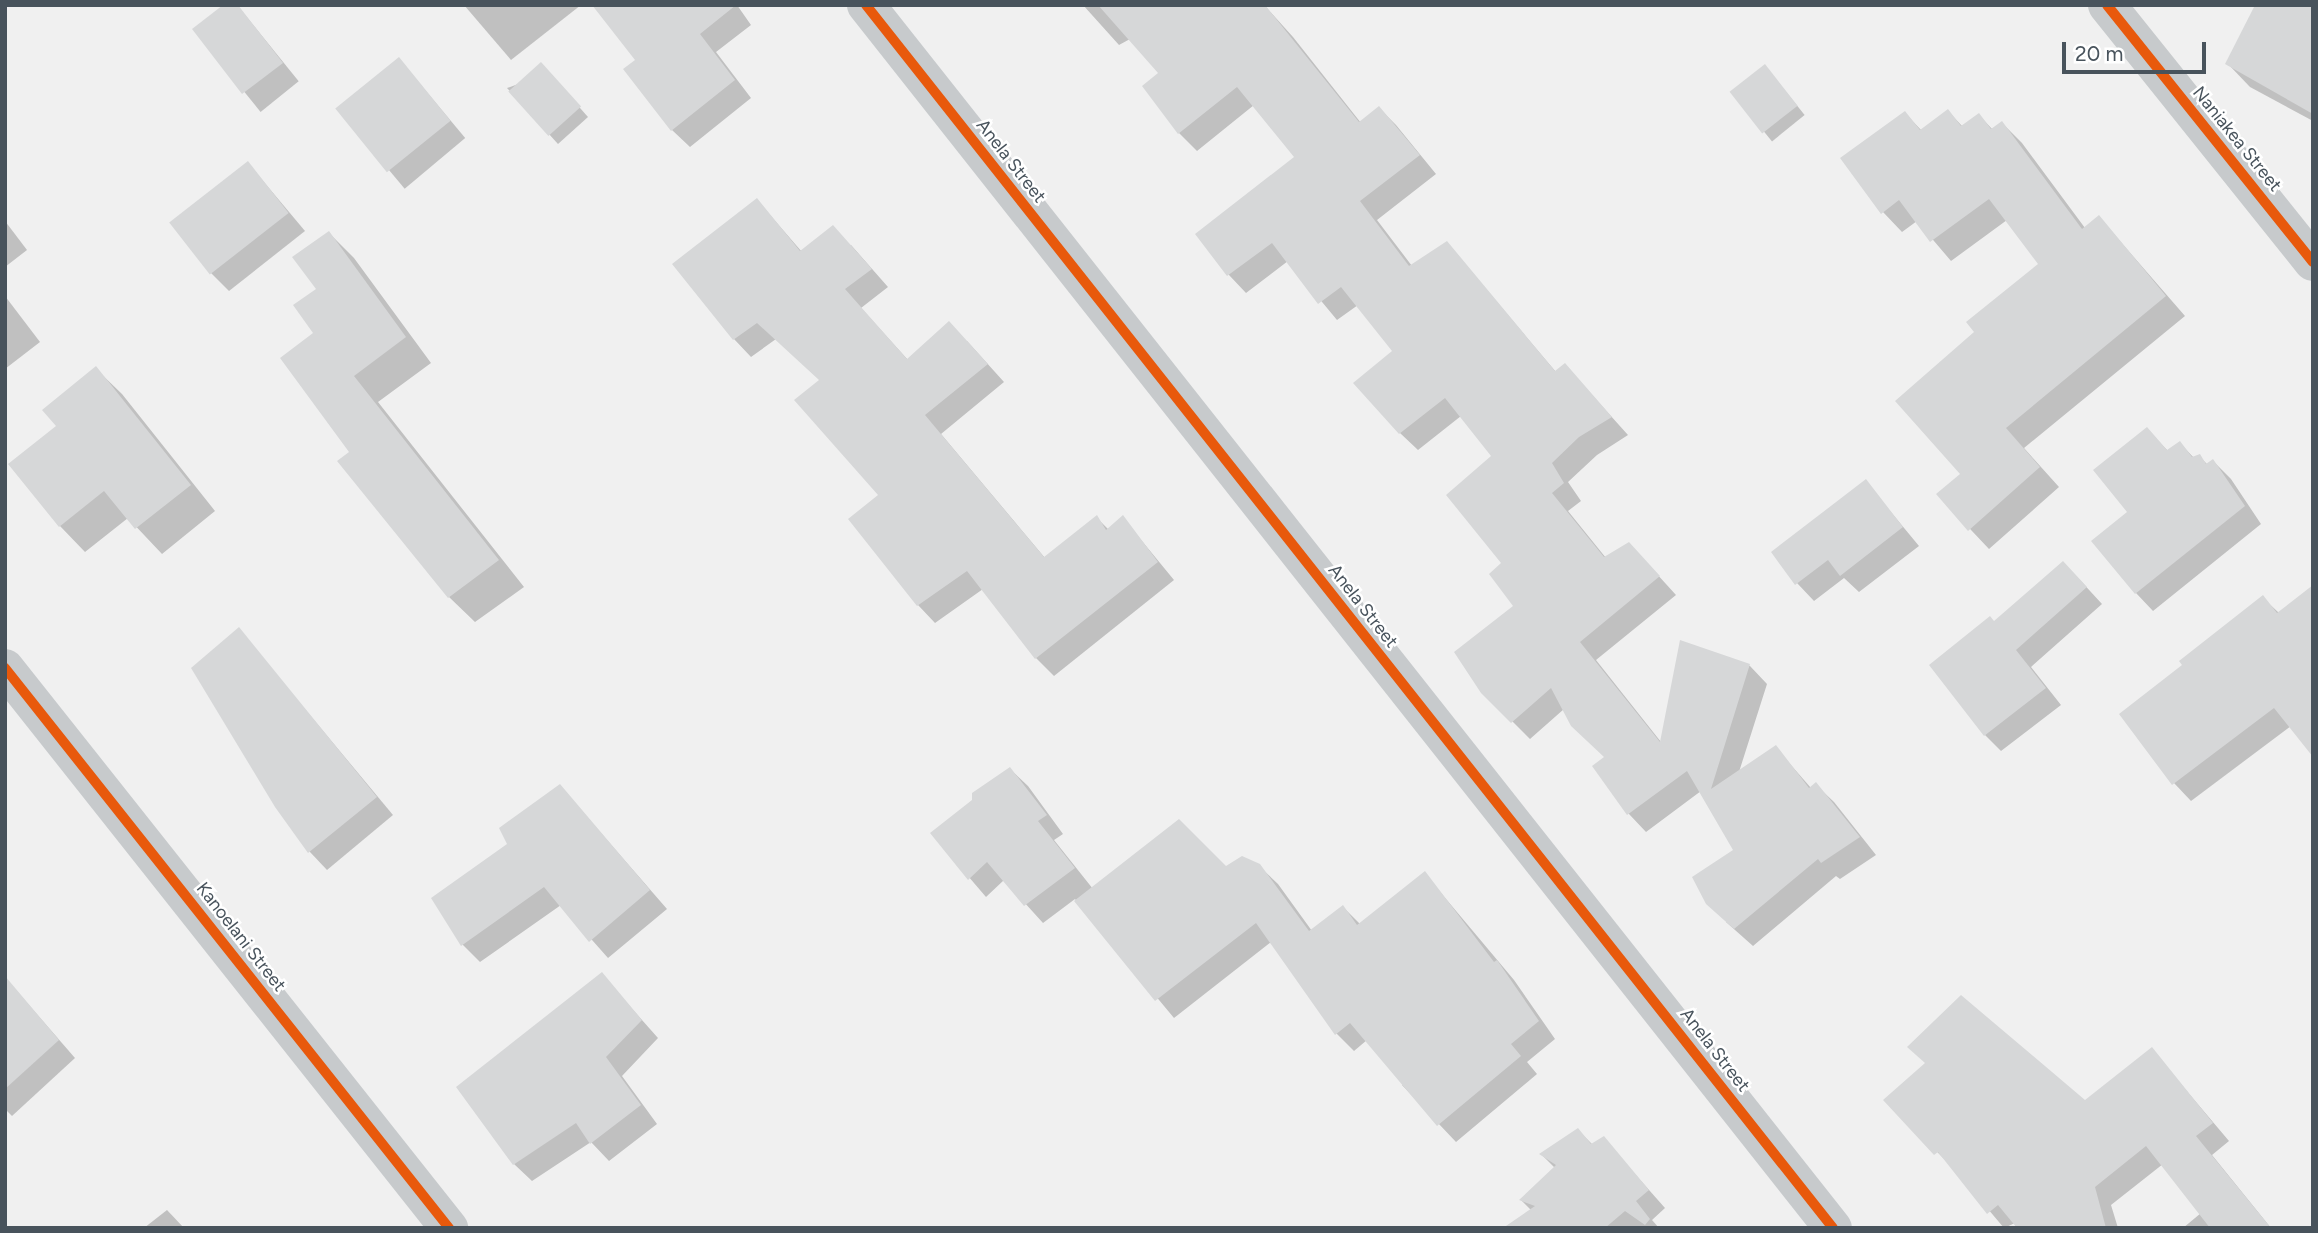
<!DOCTYPE html>
<html>
<head>
<meta charset="utf-8">
<style>
	body { margin:0 }
	#map { position:relative; width:2318px; height:1233px; overflow:hidden; background:#f0f0f0; font-family:Figtree,sans-serif }
	div>[style] { position:absolute }
	.shadow>* { inset:0; background:#0003; transform-origin:0 0 }
	.building>* { inset:0; background:#d6d7d8; transform-origin:0 0 }
	.street>* { height:38px; margin:-19px; padding:0 19px; transform-origin:19px; border-radius:19px; background:#c7cacc }
	.cycleway>* { height:10px; margin:-5px; padding:0 5px; transform-origin:5px; border-radius:5px; background:#e8590c }
	span { translate:-50% -50%; white-space:nowrap; text-align:center; line-height:1.15; -webkit-text-stroke:5px #fff; paint-order:stroke }
	.street-label { font-size:18px; color:#48535c }
	.frame { position:absolute; inset:0; border:7px solid #48535c; pointer-events:none }
	.scale { position:absolute; left:2062px; top:42px; width:144px; height:32px; box-sizing:border-box; border:4px solid #48535c; border-top:0; padding-left:9px; font-size:21px; line-height:24px; white-space:nowrap; color:#48535c; -webkit-text-stroke:5px #fff; paint-order:stroke }
</style>
</head>
<body>
<div id="map">
	<div class="shadow">
		<i style="left:237px;top:5px;width:98px;height:49px;rotate:51deg"></i>
		<i style="clip-path:polygon(464px 5px,581px 5px,511px 60px)"></i>
		<i style="clip-path:polygon(594px 5px,737px 5px,751px 25px,716px 52px,751px 98px,690px 147px,672px 130px,638px 61px)"></i>
		<i style="clip-path:polygon(1083px 5px,1264px 5px,1293px 37px,1361px 123px,1379px 108px,1396px 125px,1436px 174px,1377px 220px,1412px 266px,1447px 243px,1556px 372px,1565px 365px,1628px 435px,1597px 455px,1568px 482px,1581px 501px,1568px 511px,1606px 558px,1646px 562px,1676px 595px,1596px 660px,1661px 742px,1681px 643px,1750px 666px,1767px 684px,1739px 772px,1776px 748px,1811px 788px,1816px 785px,1834px 802px,1876px 855px,1840px 879px,1836px 876px,1753px 946px,1726px 922px,1736px 850px,1701px 791px,1646px 832px,1629px 814px,1594px 766px,1606px 758px,1564px 709px,1530px 739px,1482px 691px,1515px 606px,1503px 563px,1493px 456px,1461px 416px,1418px 450px,1400px 433px,1394px 351px,1358px 305px,1337px 320px,1288px 261px,1246px 293px,1229px 275px,1198px 234px,1296px 157px,1254px 105px,1197px 151px,1179px 133px,1144px 86px,1161px 73px,1130px 39px,1119px 45px)"></i>
		<i style="clip-path:polygon(2313px 5px,2313px 121px,2250px 87px,2228px 64px)"></i>
		<i style="left:399px;top:59px;width:103px;height:79px;rotate:50deg"></i>
		<i style="left:1765px;top:66px;width:63px;height:42px;rotate:51deg"></i>
		<i style="clip-path:polygon(549px 73px,588px 117px,558px 144px,507px 88px)"></i>
		<i style="clip-path:polygon(1948px 111px,1963px 127px,1979px 115px,1993px 130px,2002px 123px,2022px 143px,2085px 228px,2099px 217px,2185px 316px,2024px 448px,2059px 487px,1989px 549px,1938px 495px,1962px 474px,1977px 332px,2040px 265px,2007px 220px,1951px 261px,1917px 221px,1902px 232px,1883px 212px,1905px 113px,1922px 131px)"></i>
		<i style="clip-path:polygon(248px 163px,305px 231px,229px 291px,211px 273px)"></i>
		<i style="clip-path:polygon(757px 200px,802px 252px,851px 245px,888px 287px,861px 308px,908px 360px,967px 341px,1004px 382px,941px 434px,1045px 558px,1097px 518px,1109px 530px,1123px 518px,1174px 580px,1054px 676px,1036px 658px,983px 589px,935px 623px,918px 605px,880px 496px,820px 380px,776px 339px,751px 357px,734px 339px)"></i>
		<i style="clip-path:polygon(5px 221px,27px 250px,5px 267px)"></i>
		<i style="clip-path:polygon(329px 233px,354px 258px,431px 363px,378px 402px,524px 587px,475px 622px,449px 597px,351px 452px,316px 333px,318px 290px)"></i>
		<i style="clip-path:polygon(5px 296px,40px 342px,5px 369px)"></i>
		<i style="clip-path:polygon(96px 369px,122px 394px,215px 511px,162px 554px,128px 518px,85px 552px,60px 526px,10px 465px,59px 426px)"></i>
		<i style="clip-path:polygon(2147px 429px,2168px 451px,2180px 443px,2194px 458px,2199px 456px,2208px 465px,2213px 461px,2231px 479px,2261px 524px,2153px 611px,2136px 593px,2129px 512px)"></i>
		<i style="clip-path:polygon(1866px 482px,1919px 546px,1859px 592px,1844px 578px,1814px 601px,1797px 583px)"></i>
		<i style="clip-path:polygon(2079px 579px,2102px 604px,2031px 667px,2061px 705px,2001px 751px,1985px 735px,1994px 623px)"></i>
		<i style="clip-path:polygon(2263px 598px,2279px 613px,2291px 726px,2191px 801px,2174px 783px,2184px 665px)"></i>
		<i style="clip-path:polygon(239px 630px,393px 815px,327px 870px,310px 852px,276px 806px)"></i>
		<i style="clip-path:polygon(1010px 769px,1028px 786px,1063px 834px,1054px 840px,1093px 889px,1225px 868px,1259px 866px,1278px 884px,1312px 931px,1343px 907px,1360px 924px,1425px 874px,1514px 980px,1555px 1039px,1527px 1062px,1537px 1074px,1456px 1142px,1402px 1085px,1404px 1083px,1367px 1040px,1354px 1051px,1336px 1033px,1271px 942px,1174px 1018px,1075px 899px,1043px 923px,1004px 880px,986px 897px,932px 834px)"></i>
		<i style="clip-path:polygon(560px 786px,667px 909px,608px 958px,561px 905px,480px 962px,463px 945px,434px 898px,509px 844px)"></i>
		<i style="clip-path:polygon(602px 975px,658px 1038px,622px 1076px,657px 1124px,609px 1161px,591px 1142px,532px 1181px,514px 1164px)"></i>
		<i style="clip-path:polygon(8px 981px,75px 1058px,12px 1116px,5px 1109px,5px 984px)"></i>
		<i style="clip-path:polygon(2152px 1050px,2229px 1141px,2212px 1155px,2271px 1228px,2183px 1228px,2201px 1213px,2163px 1164px,2111px 1205px,2118px 1228px,2019px 1228px,2015px 1223px,2004px 1228px,1955px 1170px,1886px 1100px,2085px 1103px)"></i>
		<i style="clip-path:polygon(1578px 1130px,1593px 1145px,1603px 1138px,1665px 1208px,1652px 1220px,1659px 1228px,1506px 1228px,1531px 1210px,1521px 1200px,1555px 1168px,1542px 1155px)"></i>
		<i style="clip-path:polygon(167px 1210px,184px 1228px,144px 1228px)"></i>
	</div>
	<div class="building">
		<i style="clip-path:polygon(223px 5px,238px 5px,283px 63px,242px 94px,192px 29px)"></i>
		<i style="clip-path:polygon(592px 5px,736px 5px,700px 34px,735px 80px,671px 131px,623px 69px,635px 60px)"></i>
		<i style="clip-path:polygon(1098px 5px,1265px 5px,1359px 122px,1379px 106px,1420px 155px,1360px 201px,1409px 266px,1447px 241px,1555px 371px,1565px 363px,1612px 417px,1579px 437px,1552px 463px,1564px 483px,1552px 493px,1604px 557px,1629px 542px,1660px 576px,1580px 642px,1660px 742px,1680px 640px,1750px 664px,1711px 789px,1776px 745px,1809px 788px,1816px 782px,1860px 837px,1821px 863px,1818px 859px,1734px 929px,1706px 904px,1692px 877px,1733px 850px,1687px 771px,1627px 815px,1592px 766px,1604px 757px,1571px 726px,1551px 688px,1511px 723px,1481px 693px,1454px 652px,1513px 606px,1489px 574px,1501px 563px,1446px 495px,1491px 456px,1445px 398px,1399px 434px,1353px 383px,1392px 351px,1341px 287px,1318px 304px,1272px 243px,1227px 276px,1195px 234px,1294px 157px,1237px 87px,1178px 134px,1142px 86px,1158px 73px)"></i>
		<i style="clip-path:polygon(2255px 5px,2313px 5px,2313px 114px,2225px 64px)"></i>
		<i style="left:399px;top:57px;width:82px;height:82px;rotate:51deg"></i>
		<i style="left:541px;top:62px;width:60px;height:44px;rotate:48deg"></i>
		<i style="left:1765px;top:64px;width:53px;height:45px;rotate:52deg"></i>
		<i style="clip-path:polygon(1948px 109px,1961px 126px,1979px 113px,1991px 129px,2002px 121px,2082px 229px,2099px 215px,2166px 296px,2006px 428px,2040px 467px,1968px 531px,1936px 494px,1960px 474px,1895px 401px,1974px 332px,1966px 322px,2038px 264px,1989px 199px,1930px 242px,1899px 200px,1881px 214px,1840px 158px,1905px 111px,1920px 130px)"></i>
		<i style="left:248px;top:161px;width:66px;height:100px;rotate:52deg"></i>
		<i style="clip-path:polygon(757px 198px,800px 251px,833px 225px,872px 269px,845px 289px,907px 359px,949px 321px,988px 364px,925px 415px,1044px 557px,1097px 515px,1106px 530px,1123px 515px,1158px 562px,1035px 659px,967px 571px,917px 606px,848px 519px,878px 495px,794px 400px,819px 380px,757px 323px,733px 340px,672px 264px)"></i>
		<i style="clip-path:polygon(329px 231px,406px 337px,354px 376px,499px 560px,448px 598px,337px 461px,349px 452px,280px 358px,313px 333px,293px 305px,316px 289px,292px 257px)"></i>
		<i style="clip-path:polygon(96px 366px,191px 485px,135px 529px,104px 491px,59px 527px,8px 464px,56px 426px,42px 410px)"></i>
		<i style="clip-path:polygon(2147px 427px,2167px 450px,2180px 441px,2192px 457px,2200px 454px,2206px 464px,2213px 459px,2245px 506px,2135px 594px,2091px 541px,2127px 512px,2093px 470px)"></i>
		<i style="clip-path:polygon(1866px 479px,1903px 527px,1840px 576px,1828px 560px,1795px 585px,1771px 552px)"></i>
		<i style="clip-path:polygon(2063px 561px,2087px 587px,2016px 650px,2046px 688px,1984px 736px,1929px 665px,1990px 616px,1994px 621px)"></i>
		<i style="clip-path:polygon(2313px 585px,2313px 757px,2274px 708px,2172px 785px,2119px 714px,2182px 665px,2179px 661px,2263px 595px,2277px 613px)"></i>
		<i style="clip-path:polygon(239px 627px,377px 797px,308px 853px,275px 807px,191px 668px)"></i>
		<i style="clip-path:polygon(1010px 767px,1047px 815px,1038px 821px,1075px 868px,1024px 906px,987px 862px,968px 880px,930px 833px,972px 800px,972px 793px)"></i>
		<i style="clip-path:polygon(560px 784px,650px 890px,589px 942px,544px 887px,461px 946px,431px 898px,507px 844px,499px 828px)"></i>
		<i style="clip-path:polygon(1179px 819px,1226px 866px,1242px 856px,1260px 864px,1309px 931px,1343px 905px,1357px 925px,1425px 871px,1494px 962px,1497px 960px,1539px 1021px,1511px 1044px,1521px 1056px,1437px 1126px,1350px 1023px,1335px 1035px,1256px 923px,1155px 1001px,1074px 901px)"></i>
		<i style="clip-path:polygon(602px 972px,642px 1020px,606px 1057px,641px 1105px,590px 1144px,576px 1123px,513px 1165px,456px 1087px)"></i>
		<i style="clip-path:polygon(5px 976px,59px 1040px,5px 1089px)"></i>
		<i style="clip-path:polygon(1961px 995px,2085px 1100px,2152px 1047px,2213px 1123px,2196px 1136px,2271px 1228px,2210px 1228px,2146px 1146px,2095px 1187px,2106px 1228px,2017px 1228px,1998px 1205px,1987px 1214px,1938px 1152px,1934px 1155px,1883px 1100px,1925px 1063px,1907px 1047px)"></i>
		<i style="clip-path:polygon(1578px 1128px,1591px 1144px,1604px 1136px,1649px 1190px,1636px 1201px,1650px 1219px,1645px 1225px,1625px 1211px,1605px 1228px,1503px 1228px,1535px 1206px,1519px 1200px,1556px 1165px,1539px 1154px)"></i>
	</div>
	<div class="street">
		<i style="left:866px;top:5px;width:1559px;rotate:51.67deg"></i>
		<i style="left:2107px;top:5px;width:329px;rotate:51.3deg"></i>
		<i style="left:5px;top:668px;width:715px;rotate:51.59deg"></i>
	</div>
	<div class="cycleway">
		<i style="left:866px;top:5px;width:1559px;rotate:51.67deg"></i>
		<i style="left:2107px;top:5px;width:329px;rotate:51.3deg"></i>
		<i style="left:5px;top:668px;width:715px;rotate:51.59deg"></i>
	</div>
	<div class="street-label">
		<span style="left:2237px;top:139px;rotate:51deg">Naniakea Street</span>
		<span style="left:1011px;top:161px;rotate:52deg">Anela Street</span>
		<span style="left:1363px;top:606px;rotate:52deg">Anela Street</span>
		<span style="left:241px;top:937px;rotate:52deg">Kanoelani Street</span>
		<span style="left:1715px;top:1050px;rotate:52deg">Anela Street</span>
	</div>
	<div class="frame"></div>
	<div class="scale">20 m</div>
</div>
</body>
</html>
